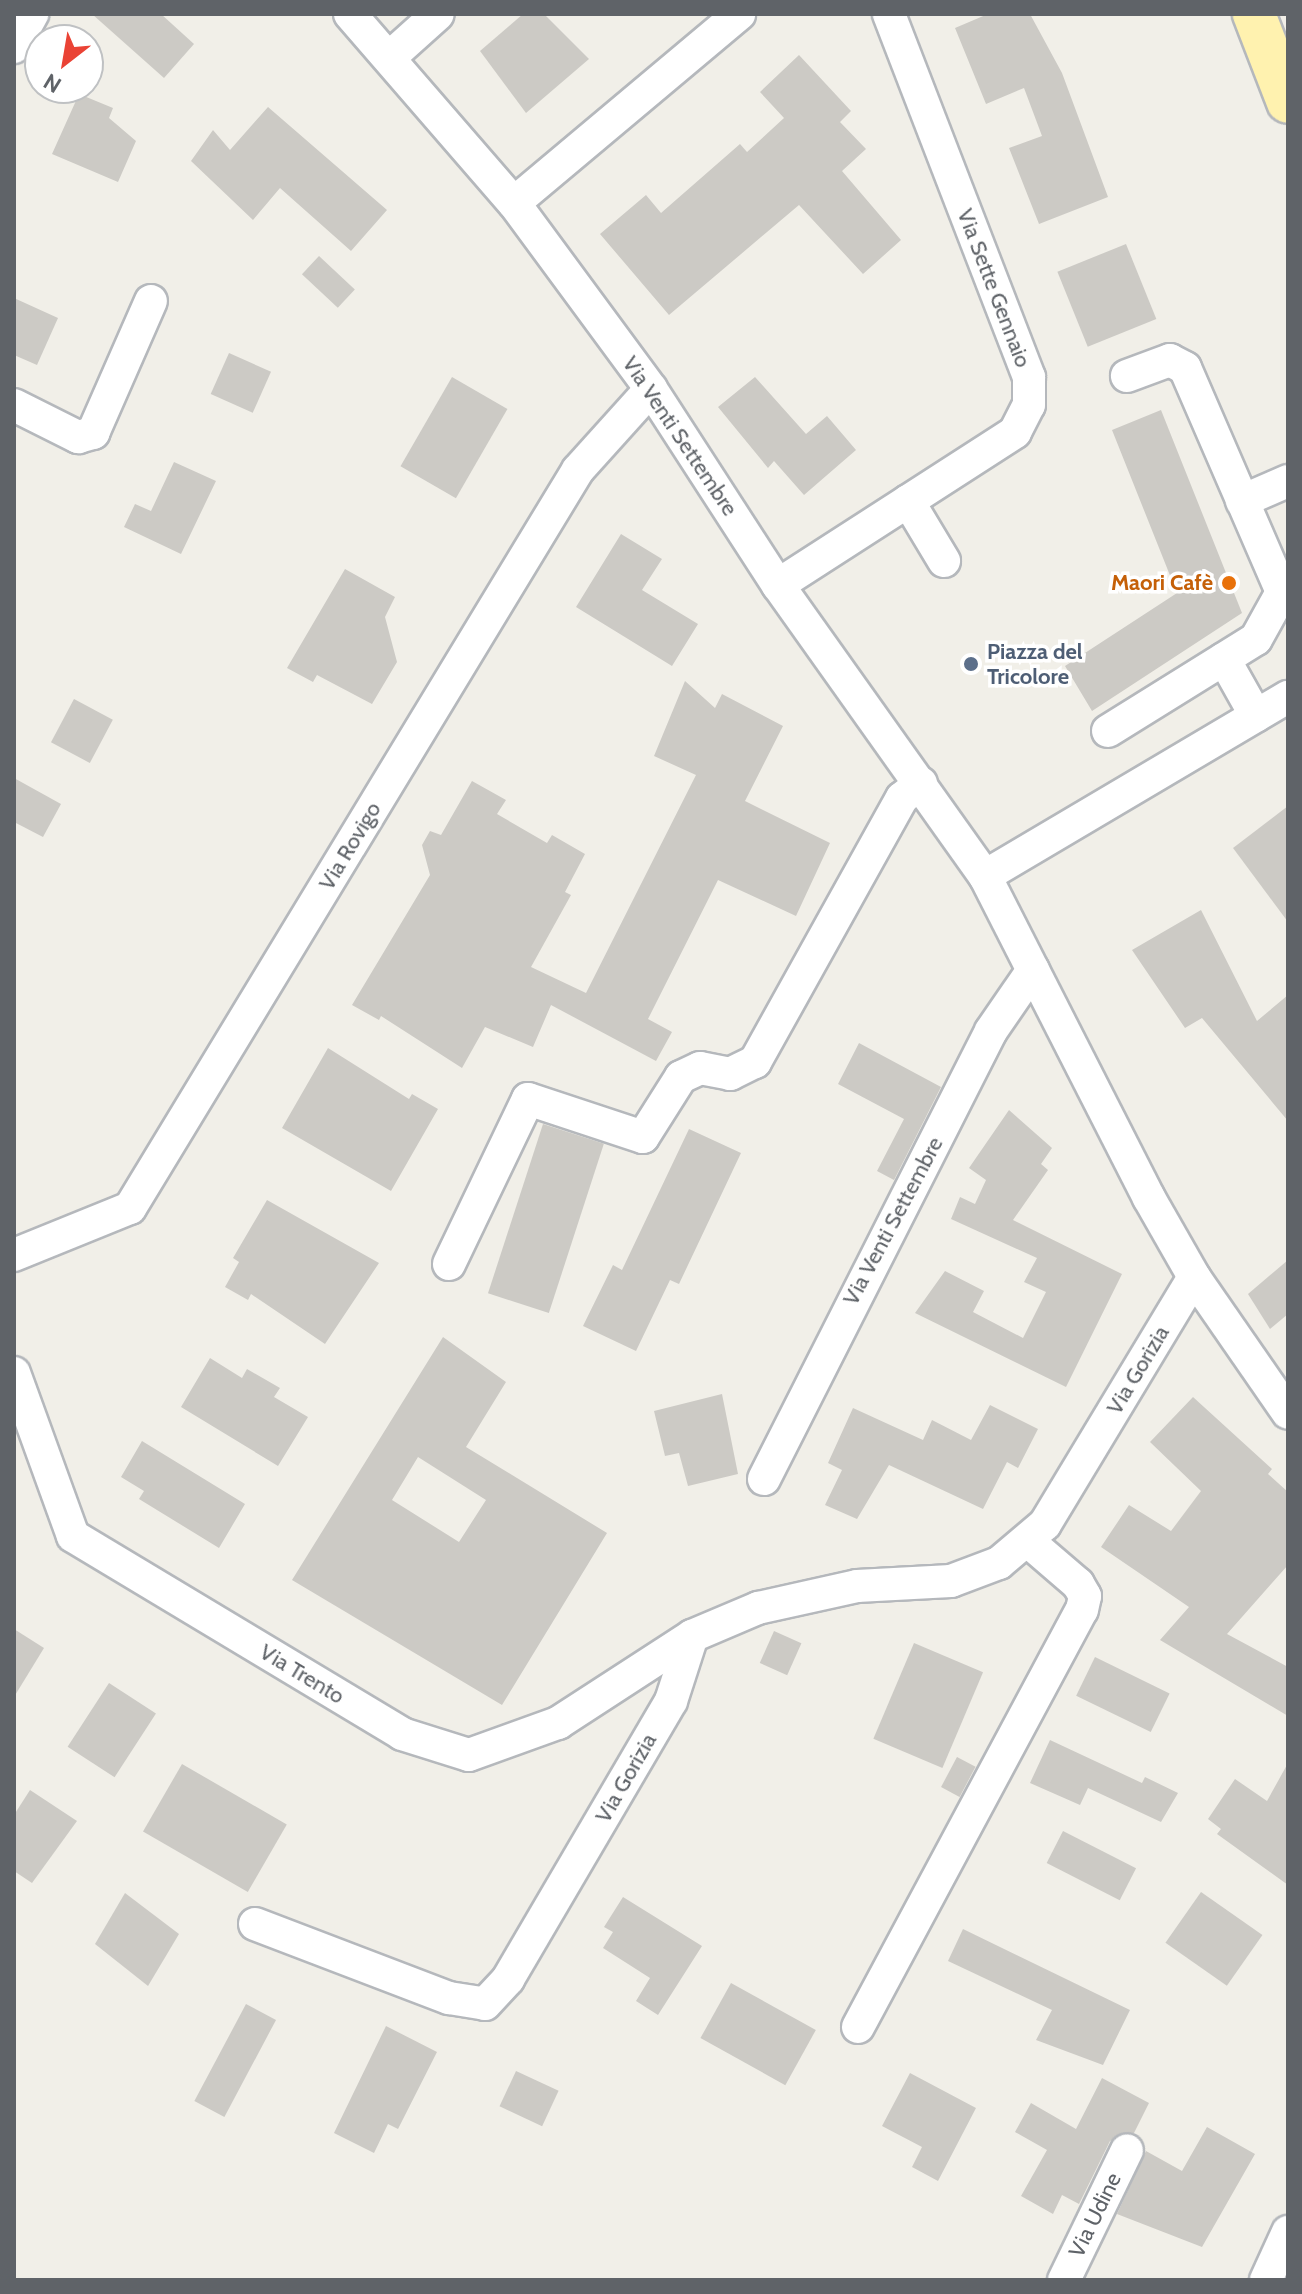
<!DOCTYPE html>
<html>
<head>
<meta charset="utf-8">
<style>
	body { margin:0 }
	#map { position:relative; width:1302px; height:2294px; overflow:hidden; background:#f1efe8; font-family:Cabin,sans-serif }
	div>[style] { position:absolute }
	.building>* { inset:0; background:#cccac5; transform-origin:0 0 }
	.roads { filter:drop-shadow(2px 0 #b5b8bc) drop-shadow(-2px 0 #b5b8bc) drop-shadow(0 2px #b5b8bc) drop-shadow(0 -2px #b5b8bc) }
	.minor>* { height:32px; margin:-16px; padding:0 16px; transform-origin:16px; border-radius:16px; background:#fff }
	.major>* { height:42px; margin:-21px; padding:0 21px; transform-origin:21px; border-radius:21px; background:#fff2af }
	.dots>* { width:22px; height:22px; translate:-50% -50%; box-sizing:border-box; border:4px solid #fff; border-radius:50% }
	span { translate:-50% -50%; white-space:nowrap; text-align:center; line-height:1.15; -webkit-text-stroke:7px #fff; paint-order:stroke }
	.street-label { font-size:22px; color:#5f6368 }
	.food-label { font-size:22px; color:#c56008; font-weight:700 }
	.right { translate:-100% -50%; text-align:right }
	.service-label { font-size:22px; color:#4e5e75; font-weight:700 }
	.left { translate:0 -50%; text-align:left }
	.frame { position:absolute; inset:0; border:16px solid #5f6368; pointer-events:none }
	.north { position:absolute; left:24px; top:24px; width:80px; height:80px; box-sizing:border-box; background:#fff; border:2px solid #bfc1c3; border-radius:50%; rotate:211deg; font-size:22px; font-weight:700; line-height:32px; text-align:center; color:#5f6368 }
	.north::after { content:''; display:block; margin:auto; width:28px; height:36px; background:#ea4335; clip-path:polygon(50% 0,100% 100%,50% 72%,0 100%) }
</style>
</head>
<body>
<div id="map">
	<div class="building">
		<i style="clip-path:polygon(92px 14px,161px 14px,194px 44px,164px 78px)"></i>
		<i style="clip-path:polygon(523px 14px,544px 14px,589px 59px,526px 113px,480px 51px)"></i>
		<i style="clip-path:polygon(988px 14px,1030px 14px,1062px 73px,1108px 197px,1039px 224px,1009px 148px,1042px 136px,1024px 88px,986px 104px,955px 28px)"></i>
		<i style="clip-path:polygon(799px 55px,851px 111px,840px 122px,866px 149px,842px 171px,901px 240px,863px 274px,799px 205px,669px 315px,600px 234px,646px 195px,661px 213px,740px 144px,747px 152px,784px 118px,760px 92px)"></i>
		<i style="clip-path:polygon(79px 94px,113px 108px,109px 118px,136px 141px,118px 182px,52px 154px)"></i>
		<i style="clip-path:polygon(268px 107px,387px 210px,351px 251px,280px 188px,253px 220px,191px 161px,213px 130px,230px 150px)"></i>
		<i style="left:1126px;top:244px;width:81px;height:74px;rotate:68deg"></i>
		<i style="left:319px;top:256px;width:49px;height:25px;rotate:43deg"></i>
		<i style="clip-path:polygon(14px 298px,58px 318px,37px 365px,14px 355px)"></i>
		<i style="left:229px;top:353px;width:46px;height:45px;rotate:24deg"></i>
		<i style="left:452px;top:377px;width:64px;height:103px;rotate:30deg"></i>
		<i style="clip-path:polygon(755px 377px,806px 434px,827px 416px,856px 450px,804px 495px,774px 461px,768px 468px,718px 407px)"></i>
		<i style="clip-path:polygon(1161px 410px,1242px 613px,1092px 711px,1065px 666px,1177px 593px,1112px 430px)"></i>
		<i style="clip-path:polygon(174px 462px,216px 481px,181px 554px,124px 527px,135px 504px,151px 511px)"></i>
		<i style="clip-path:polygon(621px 534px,662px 559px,642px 590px,698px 624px,672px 666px,576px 607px)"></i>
		<i style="clip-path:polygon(345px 569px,395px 597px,385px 617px,397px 662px,372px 704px,317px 675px,313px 682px,287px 668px)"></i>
		<i style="clip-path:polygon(685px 681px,715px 708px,722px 694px,783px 726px,745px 801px,830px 843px,796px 916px,718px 880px,648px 1019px,672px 1032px,656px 1061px,551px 1005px,533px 1047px,485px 1027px,462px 1068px,381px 1016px,379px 1020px,352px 1005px,430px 875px,422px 845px,430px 831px,441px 835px,472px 781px,506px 800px,497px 814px,547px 843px,552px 835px,585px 854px,565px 892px,571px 895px,531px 967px,586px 993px,696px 775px,654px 756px)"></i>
		<i style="left:74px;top:699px;width:44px;height:49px;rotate:28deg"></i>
		<i style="clip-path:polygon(14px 778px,61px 804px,43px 837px,14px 822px)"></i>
		<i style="clip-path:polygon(1288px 806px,1288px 922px,1233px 848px)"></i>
		<i style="clip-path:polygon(1201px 910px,1257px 1021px,1288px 995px,1288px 1121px,1202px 1018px,1185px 1028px,1132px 950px)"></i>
		<i style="clip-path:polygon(859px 1043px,941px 1087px,894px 1180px,877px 1171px,904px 1119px,838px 1084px)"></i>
		<i style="clip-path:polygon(328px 1048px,409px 1099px,412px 1094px,438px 1109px,391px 1191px,282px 1128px)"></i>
		<i style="clip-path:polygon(1009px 1110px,1052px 1148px,1041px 1164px,1048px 1170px,1013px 1220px,1122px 1274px,1066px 1387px,915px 1313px,945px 1271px,984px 1291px,973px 1312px,1023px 1338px,1046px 1292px,1024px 1282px,1037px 1258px,951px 1219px,960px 1197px,975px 1204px,986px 1180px,969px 1168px)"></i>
		<i style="left:543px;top:1124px;width:64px;height:178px;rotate:18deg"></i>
		<i style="clip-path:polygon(689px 1129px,741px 1153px,679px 1284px,670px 1280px,636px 1351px,583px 1326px,613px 1265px,622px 1270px)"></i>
		<i style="clip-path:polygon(267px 1200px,379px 1263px,325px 1344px,251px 1294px,248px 1300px,225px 1287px,239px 1262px,233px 1258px)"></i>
		<i style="clip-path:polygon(1288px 1260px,1288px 1314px,1270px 1329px,1248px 1294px)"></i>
		<i style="clip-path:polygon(evenodd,443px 1337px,506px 1382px,466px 1447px,607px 1533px,502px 1705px,292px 1580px,443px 1337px,418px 1457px,486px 1500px,459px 1542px,392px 1500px,418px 1457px)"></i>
		<i style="clip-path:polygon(210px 1358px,242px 1378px,247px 1369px,280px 1388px,274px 1397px,308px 1417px,278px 1466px,181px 1407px)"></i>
		<i style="clip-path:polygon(722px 1394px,738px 1474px,688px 1486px,679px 1453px,665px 1456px,654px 1411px)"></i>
		<i style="clip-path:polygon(1193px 1397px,1272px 1469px,1268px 1474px,1288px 1492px,1288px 1565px,1227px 1634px,1288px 1667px,1288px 1716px,1160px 1640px,1189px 1607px,1101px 1547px,1129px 1505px,1171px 1531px,1201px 1491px,1150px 1442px)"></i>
		<i style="clip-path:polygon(990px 1405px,1038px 1429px,1018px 1468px,1007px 1462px,983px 1509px,889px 1465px,857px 1519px,825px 1505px,842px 1470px,828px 1463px,853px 1408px,923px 1440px,932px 1420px,971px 1440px)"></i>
		<i style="clip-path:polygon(142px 1441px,245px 1504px,219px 1548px,139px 1499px,144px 1491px,121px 1477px)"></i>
		<i style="clip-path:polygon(14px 1629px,44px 1648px,14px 1697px)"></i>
		<i style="left:774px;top:1631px;width:30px;height:35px;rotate:24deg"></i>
		<i style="left:914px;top:1643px;width:75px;height:104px;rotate:23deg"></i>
		<i style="left:1095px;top:1657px;width:83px;height:43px;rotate:26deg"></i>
		<i style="left:109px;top:1683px;width:56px;height:76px;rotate:33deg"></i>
		<i style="clip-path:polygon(1050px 1740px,1142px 1783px,1145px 1777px,1178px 1793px,1161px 1822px,1088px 1788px,1080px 1805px,1030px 1783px)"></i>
		<i style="left:957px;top:1757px;width:21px;height:34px;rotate:28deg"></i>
		<i style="clip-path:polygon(1288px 1763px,1288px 1885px,1217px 1834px,1221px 1829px,1208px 1819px,1235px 1779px,1267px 1801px)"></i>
		<i style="left:182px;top:1764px;width:121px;height:78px;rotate:30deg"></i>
		<i style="clip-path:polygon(30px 1790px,77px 1821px,32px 1883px,14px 1871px,14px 1815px)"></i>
		<i style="left:1063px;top:1831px;width:82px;height:36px;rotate:27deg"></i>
		<i style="left:1201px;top:1892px;width:75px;height:62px;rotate:35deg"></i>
		<i style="clip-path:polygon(125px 1893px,179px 1934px,148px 1986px,95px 1944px)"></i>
		<i style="clip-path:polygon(623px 1897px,702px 1946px,658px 2015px,636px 2001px,650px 1978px,603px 1948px,613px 1932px,604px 1927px)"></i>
		<i style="clip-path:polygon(963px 1929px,1130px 2010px,1103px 2065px,1036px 2040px,1052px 2010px,948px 1961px)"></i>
		<i style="left:731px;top:1983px;width:97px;height:63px;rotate:29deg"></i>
		<i style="left:246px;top:2004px;width:34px;height:110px;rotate:28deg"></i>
		<i style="clip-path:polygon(386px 2026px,437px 2052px,398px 2129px,388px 2124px,374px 2153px,334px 2133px)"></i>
		<i style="left:516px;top:2071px;width:47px;height:39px;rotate:25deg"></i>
		<i style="clip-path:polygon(910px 2073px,976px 2108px,938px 2181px,912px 2167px,922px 2147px,882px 2126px)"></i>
		<i style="clip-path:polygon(1102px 2078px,1149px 2103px,1134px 2133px,1110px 2141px,1079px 2204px,1062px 2195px,1053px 2214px,1021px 2196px,1047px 2150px,1015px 2132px,1031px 2103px,1076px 2129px)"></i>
		<i style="clip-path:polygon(1207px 2127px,1255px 2154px,1202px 2247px,1117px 2214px,1146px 2151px,1182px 2171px)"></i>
	</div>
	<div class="roads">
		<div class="minor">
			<i style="left:350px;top:14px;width:250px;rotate:49.1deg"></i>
			<i style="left:514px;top:203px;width:231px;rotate:53.6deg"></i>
			<i style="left:651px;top:389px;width:234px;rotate:57.1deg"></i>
			<i style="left:778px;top:585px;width:357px;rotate:54.6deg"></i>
			<i style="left:985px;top:876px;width:361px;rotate:63deg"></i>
			<i style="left:1149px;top:1198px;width:91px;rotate:60.3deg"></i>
			<i style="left:1194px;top:1277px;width:165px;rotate:55.3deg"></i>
			<i style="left:14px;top:47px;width:38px;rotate:-61deg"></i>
			<i style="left:390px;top:57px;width:64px;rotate:-41.9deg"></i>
			<i style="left:514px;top:203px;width:294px;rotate:-40deg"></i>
			<i style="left:14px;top:405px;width:72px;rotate:26.6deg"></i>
			<i style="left:78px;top:437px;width:16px;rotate:-15deg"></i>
			<i style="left:93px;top:433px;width:144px;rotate:-66.3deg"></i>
			<i style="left:908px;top:501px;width:70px;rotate:59deg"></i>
			<i style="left:1242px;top:501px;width:50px;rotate:-23.5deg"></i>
			<i style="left:778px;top:585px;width:282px;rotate:-32.8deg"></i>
			<i style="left:1015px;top:432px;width:30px;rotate:-63deg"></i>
			<i style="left:1029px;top:405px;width:28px;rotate:-90deg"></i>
			<i style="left:1029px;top:377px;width:389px;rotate:-111.1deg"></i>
			<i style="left:1224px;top:659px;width:65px;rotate:60.7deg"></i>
			<i style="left:1108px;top:731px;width:174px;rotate:-31.9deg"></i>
			<i style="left:1256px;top:639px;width:54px;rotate:-61deg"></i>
			<i style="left:1282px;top:592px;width:244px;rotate:-113.4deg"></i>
			<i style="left:1185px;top:368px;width:17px;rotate:-152deg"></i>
			<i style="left:1170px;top:360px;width:46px;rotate:159.6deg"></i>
			<i style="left:985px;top:876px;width:352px;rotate:-30.6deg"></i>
			<i style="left:14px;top:1255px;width:125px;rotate:-22.1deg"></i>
			<i style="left:130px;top:1208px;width:863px;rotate:-58.74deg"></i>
			<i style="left:578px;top:470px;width:109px;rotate:-48deg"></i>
			<i style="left:449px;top:1264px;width:183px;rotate:-64.4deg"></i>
			<i style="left:528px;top:1099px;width:121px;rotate:18.3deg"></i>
			<i style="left:643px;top:1137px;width:71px;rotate:-57.7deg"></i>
			<i style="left:681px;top:1077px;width:21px;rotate:-25deg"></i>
			<i style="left:700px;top:1068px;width:31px;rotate:11deg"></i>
			<i style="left:730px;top:1074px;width:28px;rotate:-26deg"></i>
			<i style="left:755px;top:1062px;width:302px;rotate:-60.9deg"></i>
			<i style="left:902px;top:798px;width:24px;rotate:-38deg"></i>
			<i style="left:14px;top:1373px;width:173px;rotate:70.1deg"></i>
			<i style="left:73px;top:1536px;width:384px;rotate:31deg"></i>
			<i style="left:402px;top:1734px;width:70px;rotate:17.4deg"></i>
			<i style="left:469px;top:1755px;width:95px;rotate:-19.8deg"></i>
			<i style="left:558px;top:1723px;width:160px;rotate:-33deg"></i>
			<i style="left:692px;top:1636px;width:72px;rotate:-23deg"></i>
			<i style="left:758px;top:1608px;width:101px;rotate:-12.5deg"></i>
			<i style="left:857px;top:1586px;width:94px;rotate:-3deg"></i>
			<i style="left:951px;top:1581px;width:51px;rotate:-20.6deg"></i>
			<i style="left:999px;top:1563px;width:60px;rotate:-40.3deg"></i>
			<i style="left:1045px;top:1524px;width:288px;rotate:-58.9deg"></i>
			<i style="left:764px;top:1479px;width:502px;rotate:-63.13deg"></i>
			<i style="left:991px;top:1031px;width:74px;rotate:-55.5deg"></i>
			<i style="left:255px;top:1924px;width:208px;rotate:20.9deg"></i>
			<i style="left:449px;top:1998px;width:36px;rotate:9deg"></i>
			<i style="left:485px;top:2004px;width:34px;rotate:-47deg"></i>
			<i style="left:508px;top:1979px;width:322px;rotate:-59.6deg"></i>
			<i style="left:671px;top:1701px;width:68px;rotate:-72.1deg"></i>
			<i style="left:858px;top:2027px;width:473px;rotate:-61.8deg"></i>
			<i style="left:1082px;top:1610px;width:14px;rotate:-78deg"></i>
			<i style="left:1085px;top:1596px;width:14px;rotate:-120deg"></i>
			<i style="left:1078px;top:1584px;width:65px;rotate:-139.4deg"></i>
			<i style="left:1064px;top:2280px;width:144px;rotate:-64.1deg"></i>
			<i style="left:1266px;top:2280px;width:53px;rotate:-65.4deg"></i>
		</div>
		<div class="major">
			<i style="left:1254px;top:14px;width:94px;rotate:68.9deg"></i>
		</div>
	</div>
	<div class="dots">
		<i style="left:1229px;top:583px;background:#e8710a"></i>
		<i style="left:971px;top:664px;background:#5c6f8a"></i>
	</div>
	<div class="street-label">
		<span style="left:994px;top:288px;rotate:69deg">Via Sette Gennaio</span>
		<span style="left:680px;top:436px;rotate:56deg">Via Venti Settembre</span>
		<span style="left:350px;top:846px;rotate:-59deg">Via Rovigo</span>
		<span style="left:893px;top:1221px;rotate:-62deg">Via Venti Settembre</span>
		<span style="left:1138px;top:1370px;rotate:-59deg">Via Gorizia</span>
		<span style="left:302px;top:1674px;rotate:31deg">Via Trento</span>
		<span style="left:626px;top:1778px;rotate:-60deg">Via Gorizia</span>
		<span style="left:1095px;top:2215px;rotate:-64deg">Via Udine</span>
	</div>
	<div class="food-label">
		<span class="right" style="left:1213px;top:583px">Maori Cafè</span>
	</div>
	<div class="service-label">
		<span class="left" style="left:987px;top:664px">Piazza del<br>Tricolore</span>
	</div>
	<div class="frame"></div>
	<div class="north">N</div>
</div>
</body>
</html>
